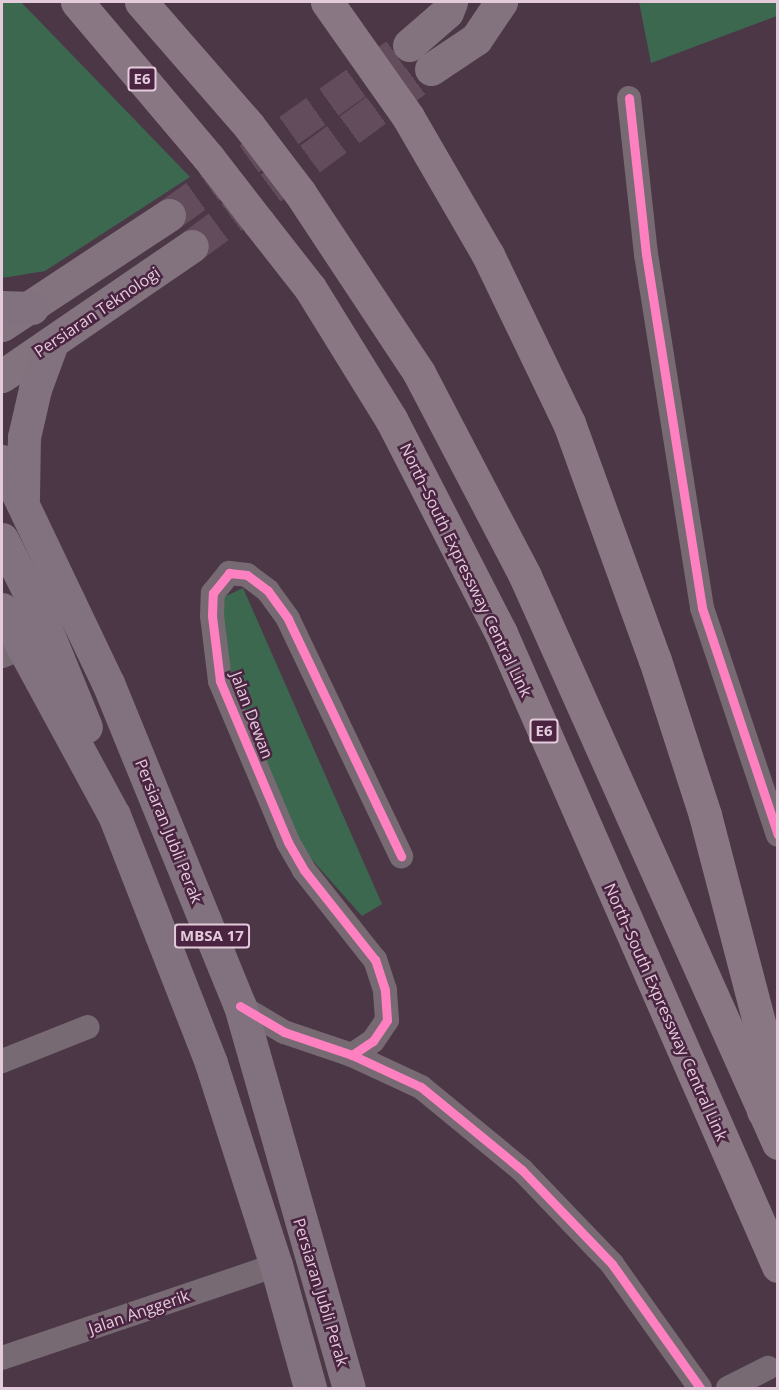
<!DOCTYPE html>
<html>
<head>
<meta charset="utf-8">
<style>
	body { margin:0 }
	#map { position:relative; width:779px; height:1390px; overflow:hidden; background:#4c3747; font-family:"Open Sans",sans-serif }
	div>[style] { position:absolute }
	.green>* { inset:0; background:#3d6850 }
	.secondary-tunnel>* { height:33px; margin-top:-16.5px; transform-origin:0; background:repeating-linear-gradient(90deg,#634d5d 0 33px,transparent 0 49px) }
	.street>* { height:24px; margin:-12px; padding:0 12px; transform-origin:12px; border-radius:12px; background:#776a73 }
	.secondary>* { height:33px; margin:-16.5px; padding:0 16.5px; transform-origin:16.5px; border-radius:16.5px; background:#83737f }
	.primary>* { height:33px; margin:-16.5px; padding:0 16.5px; transform-origin:16.5px; border-radius:16.5px; background:#82717e }
	.highway>* { height:33px; margin:-16.5px; padding:0 16.5px; transform-origin:16.5px; border-radius:16.5px; background:#897784 }
	.highway-bridge>* { height:33px; margin:-16.5px; padding:0 16.5px; transform-origin:16.5px; border-radius:16.5px; background:#897784 }
	.cycleway>* { height:9px; margin:-4.5px; padding:0 4.5px; transform-origin:4.5px; border-radius:4.5px; background:#ff80c0 }
	span { translate:-50% -50%; white-space:nowrap; text-align:center; line-height:1.15; -webkit-text-stroke:5px #4a2441; paint-order:stroke }
	.shield-label span { padding:2px 4px; background:#4a2441; border:2px solid; border-radius:4px; -webkit-text-stroke-width:0 }
	.shield-label { font-size:15px; color:#e4cbdc; font-weight:700 }
	.street-label { font-size:16px; color:#e4cbdc }
	.frame { position:absolute; inset:0; border:3px solid #e4cbdc; pointer-events:none }
</style>
</head>
<body>
<div id="map">
	<div class="green">
		<i style="clip-path:polygon(2px 2px,21px 2px,190px 177px,45px 271px,2px 278px)"></i>
		<i style="clip-path:polygon(639px 2px,777px 2px,777px 16px,651px 63px)"></i>
		<i style="clip-path:polygon(243px 588px,382px 904px,362px 916px,298px 844px,222px 673px,222px 598px)"></i>
	</div>
	<div class="secondary-tunnel">
		<i style="left:169px;top:215px;width:294px;rotate:-35.3deg"></i>
		<i style="left:192px;top:246px;width:297px;rotate:-36.5deg"></i>
	</div>
	<div class="street">
		<i style="left:629px;top:98px;width:157px;rotate:83.8deg"></i>
		<i style="left:646px;top:254px;width:358px;rotate:81deg"></i>
		<i style="left:702px;top:608px;width:239px;rotate:71.5deg"></i>
		<i style="left:2px;top:656px;width:24px;rotate:-22deg"></i>
		<i style="left:240px;top:1006px;width:51px;rotate:30.6deg"></i>
		<i style="left:284px;top:1032px;width:72px;rotate:18.7deg"></i>
		<i style="left:352px;top:1055px;width:76px;rotate:24.9deg"></i>
		<i style="left:421px;top:1087px;width:131px;rotate:39.4deg"></i>
		<i style="left:522px;top:1170px;width:130px;rotate:46.2deg"></i>
		<i style="left:612px;top:1264px;width:152px;rotate:54.6deg"></i>
		<i style="left:352px;top:1055px;width:25px;rotate:-34deg"></i>
		<i style="left:373px;top:1041px;width:25px;rotate:-56deg"></i>
		<i style="left:387px;top:1020px;width:30px;rotate:-94deg"></i>
		<i style="left:385px;top:990px;width:32px;rotate:-108deg"></i>
		<i style="left:375px;top:960px;width:115px;rotate:-128.3deg"></i>
		<i style="left:304px;top:870px;width:32px;rotate:-120deg"></i>
		<i style="left:288px;top:842px;width:175px;rotate:-112.9deg"></i>
		<i style="left:220px;top:681px;width:65px;rotate:-97deg"></i>
		<i style="left:212px;top:616px;width:23px;rotate:-88deg"></i>
		<i style="left:213px;top:593px;width:26px;rotate:-51deg"></i>
		<i style="left:229px;top:573px;width:18px;rotate:6deg"></i>
		<i style="left:247px;top:575px;width:26px;rotate:37deg"></i>
		<i style="left:268px;top:591px;width:34px;rotate:54deg"></i>
		<i style="left:288px;top:619px;width:263px;rotate:64.5deg"></i>
		<i style="left:2px;top:1061px;width:92px;rotate:-21.6deg"></i>
		<i style="left:2px;top:1358px;width:289px;rotate:-18.7deg"></i>
		<i style="left:728px;top:1388px;width:45px;rotate:-26.6deg"></i>
	</div>
	<div class="secondary">
		<i style="left:409px;top:45px;width:50px;rotate:-41deg"></i>
		<i style="left:447px;top:12px;width:11px;rotate:-68deg"></i>
		<i style="left:431px;top:69px;width:54px;rotate:-33.7deg"></i>
		<i style="left:476px;top:39px;width:45px;rotate:-56deg"></i>
		<i style="left:2px;top:325px;width:200px;rotate:-33.4deg"></i>
		<i style="left:2px;top:376px;width:230px;rotate:-34.4deg"></i>
	</div>
	<div class="primary">
		<i style="left:2px;top:307px;width:30px;rotate:2deg"></i>
		<i style="left:2px;top:461px;width:246px;rotate:64.5deg"></i>
		<i style="left:108px;top:683px;width:349px;rotate:67.8deg"></i>
		<i style="left:240px;top:1006px;width:397px;rotate:74.1deg"></i>
		<i style="left:23px;top:498px;width:61px;rotate:-89.1deg"></i>
		<i style="left:24px;top:437px;width:49px;rotate:-77.1deg"></i>
		<i style="left:35px;top:389px;width:49px;rotate:-69.7deg"></i>
		<i style="left:2px;top:539px;width:82px;rotate:63.1deg"></i>
		<i style="left:39px;top:612px;width:124px;rotate:67.8deg"></i>
		<i style="left:2px;top:609px;width:234px;rotate:61.5deg"></i>
		<i style="left:114px;top:815px;width:266px;rotate:68.6deg"></i>
		<i style="left:211px;top:1063px;width:212px;rotate:72.2deg"></i>
		<i style="left:276px;top:1265px;width:128px;rotate:74.5deg"></i>
	</div>
	<div class="highway">
		<i style="left:77px;top:2px;width:203px;rotate:49.8deg"></i>
		<i style="left:141px;top:2px;width:164px;rotate:48.9deg"></i>
		<i style="left:327px;top:2px;width:141px;rotate:54.8deg"></i>
		<i style="left:408px;top:117px;width:160px;rotate:59.9deg"></i>
		<i style="left:488px;top:255px;width:187px;rotate:64.3deg"></i>
		<i style="left:569px;top:423px;width:252px;rotate:70.1deg"></i>
		<i style="left:655px;top:660px;width:163px;rotate:72.1deg"></i>
		<i style="left:705px;top:815px;width:246px;rotate:75.4deg"></i>
		<i style="left:767px;top:1053px;width:58px;rotate:93.9deg"></i>
		<i style="left:300px;top:193px;width:216px;rotate:56.5deg"></i>
		<i style="left:419px;top:373px;width:229px;rotate:62.4deg"></i>
		<i style="left:525px;top:576px;width:621px;rotate:65.95deg"></i>
		<i style="left:259px;top:223px;width:83px;rotate:51.9deg"></i>
		<i style="left:310px;top:288px;width:154px;rotate:58.3deg"></i>
		<i style="left:391px;top:419px;width:241px;rotate:62.8deg"></i>
		<i style="left:501px;top:633px;width:691px;rotate:66.37deg"></i>
	</div>
	<div class="highway-bridge">
		<i style="left:249px;top:126px;width:84px;rotate:52.7deg"></i>
		<i style="left:208px;top:157px;width:83px;rotate:52.3deg"></i>
	</div>
	<div class="cycleway">
		<i style="left:629px;top:98px;width:157px;rotate:83.8deg"></i>
		<i style="left:646px;top:254px;width:358px;rotate:81deg"></i>
		<i style="left:702px;top:608px;width:239px;rotate:71.5deg"></i>
		<i style="left:240px;top:1006px;width:51px;rotate:30.6deg"></i>
		<i style="left:284px;top:1032px;width:72px;rotate:18.7deg"></i>
		<i style="left:352px;top:1055px;width:76px;rotate:24.9deg"></i>
		<i style="left:421px;top:1087px;width:131px;rotate:39.4deg"></i>
		<i style="left:522px;top:1170px;width:130px;rotate:46.2deg"></i>
		<i style="left:612px;top:1264px;width:152px;rotate:54.6deg"></i>
		<i style="left:352px;top:1055px;width:25px;rotate:-34deg"></i>
		<i style="left:373px;top:1041px;width:25px;rotate:-56deg"></i>
		<i style="left:387px;top:1020px;width:30px;rotate:-94deg"></i>
		<i style="left:385px;top:990px;width:32px;rotate:-108deg"></i>
		<i style="left:375px;top:960px;width:115px;rotate:-128.3deg"></i>
		<i style="left:304px;top:870px;width:32px;rotate:-120deg"></i>
		<i style="left:288px;top:842px;width:175px;rotate:-112.9deg"></i>
		<i style="left:220px;top:681px;width:65px;rotate:-97deg"></i>
		<i style="left:212px;top:616px;width:23px;rotate:-88deg"></i>
		<i style="left:213px;top:593px;width:26px;rotate:-51deg"></i>
		<i style="left:229px;top:573px;width:18px;rotate:6deg"></i>
		<i style="left:247px;top:575px;width:26px;rotate:37deg"></i>
		<i style="left:268px;top:591px;width:34px;rotate:54deg"></i>
		<i style="left:288px;top:619px;width:263px;rotate:64.5deg"></i>
	</div>
	<div class="shield-label">
		<span style="left:142px;top:79px">E6</span>
		<span style="left:544px;top:731px">E6</span>
		<span style="left:212px;top:936px">MBSA 17</span>
	</div>
	<div class="street-label">
		<span style="left:97px;top:312px;rotate:-34deg">Persiaran Teknologi</span>
		<span style="left:466px;top:570px;rotate:64deg">North–South Expressway Central Link</span>
		<span style="left:252px;top:715px;rotate:69deg">Jalan Dewan</span>
		<span style="left:169px;top:831px;rotate:68deg">Persiaran Jubli Perak</span>
		<span style="left:666px;top:1012px;rotate:66deg">North–South Expressway Central Link</span>
		<span style="left:321px;top:1292px;rotate:73deg">Persiaran Jubli Perak</span>
		<span style="left:139px;top:1312px;rotate:-19deg">Jalan Anggerik</span>
	</div>
	<div class="frame"></div>
</div>
</body>
</html>
